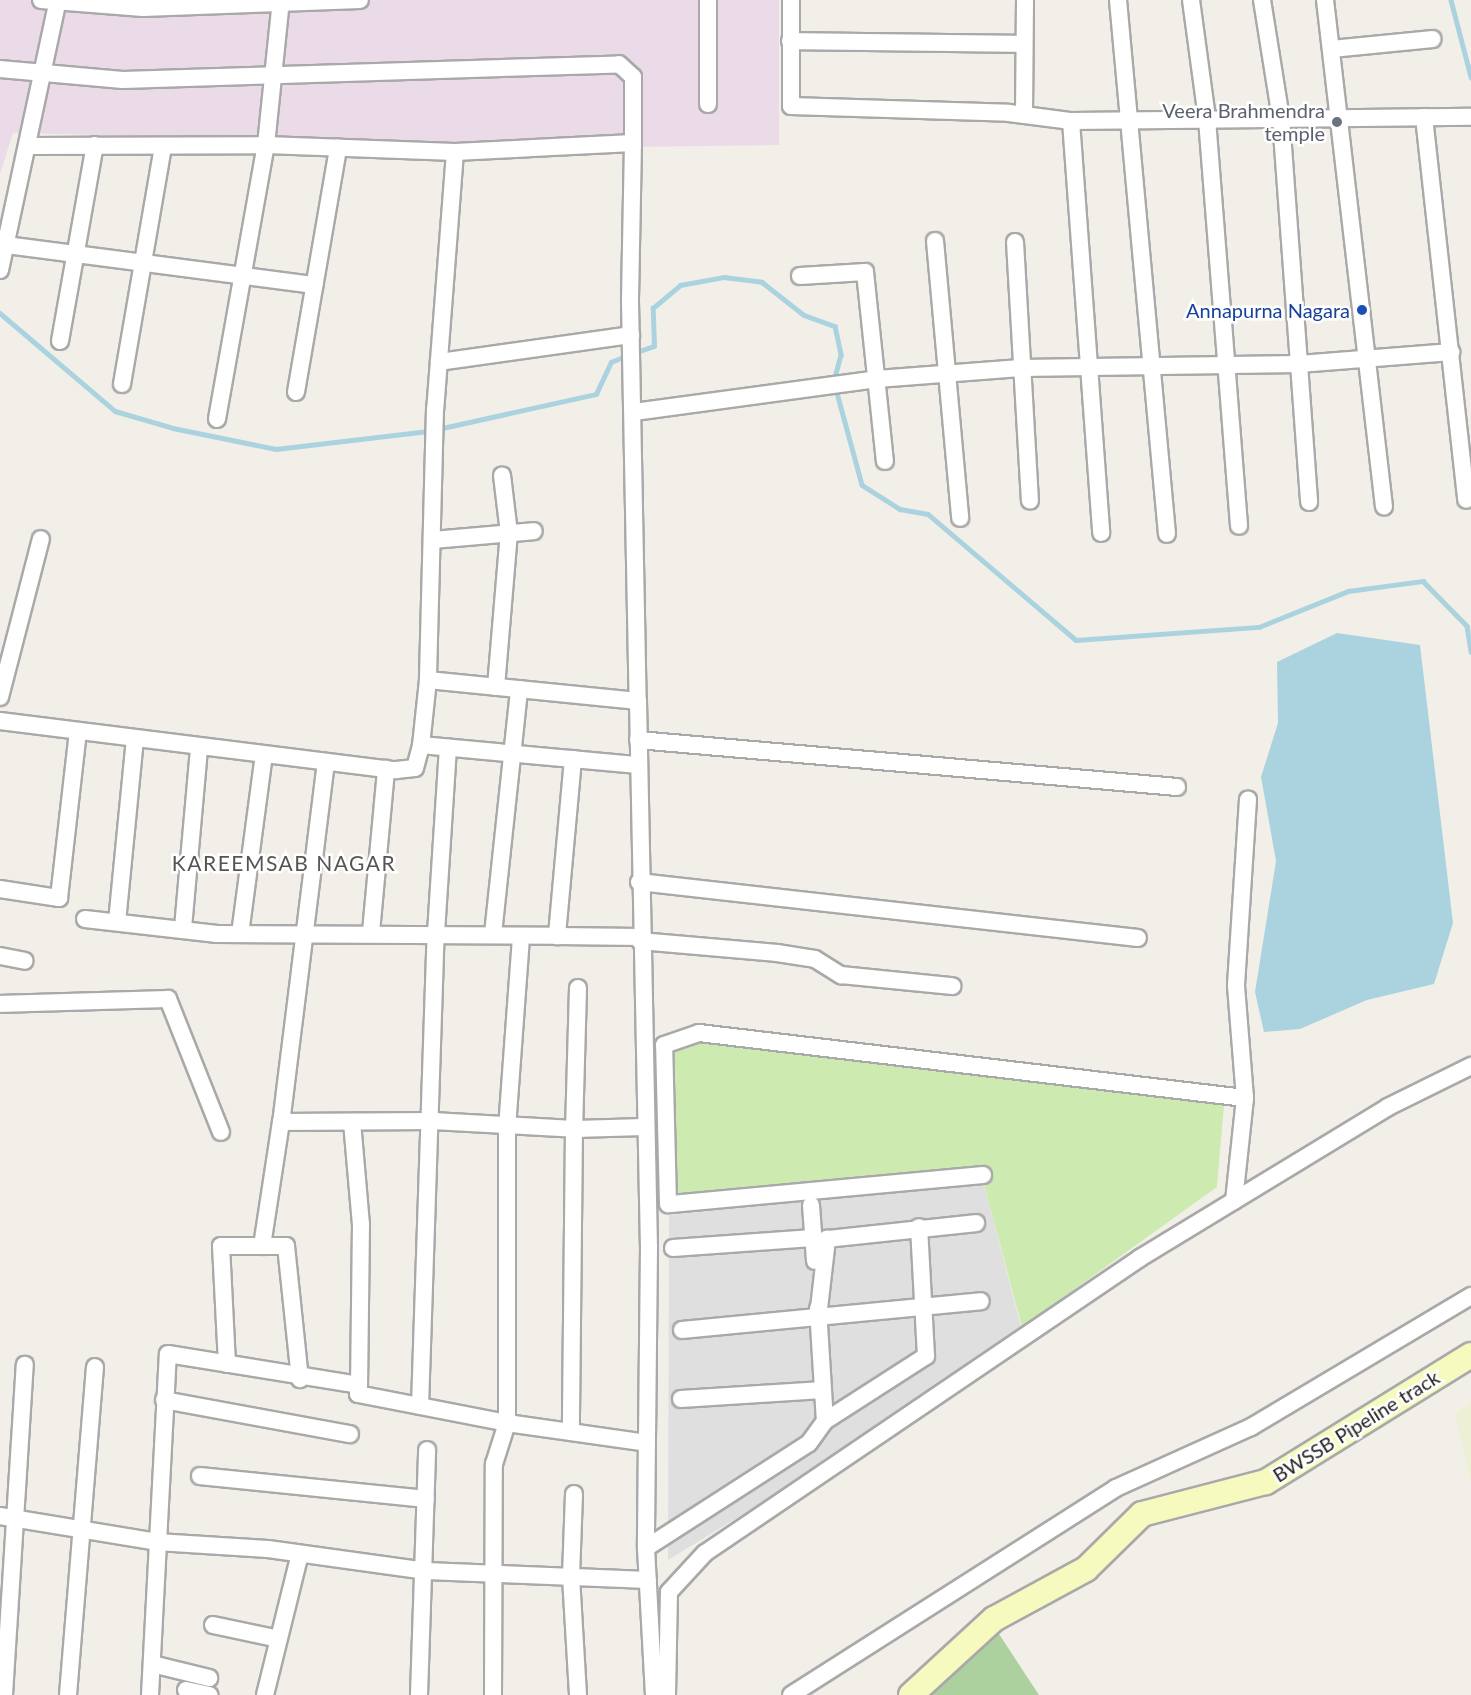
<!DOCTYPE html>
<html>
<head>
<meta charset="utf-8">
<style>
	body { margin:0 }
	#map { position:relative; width:1471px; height:1695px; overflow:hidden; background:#f2efe9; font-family:Lato,sans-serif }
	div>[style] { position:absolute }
	.residential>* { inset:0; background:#e0dfdf }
	.industrial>* { inset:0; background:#ebdbe8 }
	.farmland>* { inset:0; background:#eef0d5 }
	.grass>* { inset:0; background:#cdebb0 }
	.forest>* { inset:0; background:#add19e }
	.water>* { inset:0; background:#aad3df }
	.stream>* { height:4.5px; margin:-2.25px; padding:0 2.25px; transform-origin:2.25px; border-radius:2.25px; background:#aad3df }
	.roads { filter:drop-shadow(2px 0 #a9a9a9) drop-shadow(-2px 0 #a9a9a9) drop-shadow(0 2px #a9a9a9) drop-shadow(0 -2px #a9a9a9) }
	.street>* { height:16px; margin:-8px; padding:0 8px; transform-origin:8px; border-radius:8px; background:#fff }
	.secondary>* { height:24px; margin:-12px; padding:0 12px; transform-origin:12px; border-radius:12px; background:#f7fabf }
	.dots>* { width:16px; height:16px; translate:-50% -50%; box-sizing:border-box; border:3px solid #fff; border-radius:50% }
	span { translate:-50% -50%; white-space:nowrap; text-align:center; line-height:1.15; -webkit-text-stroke:5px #fff; paint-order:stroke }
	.worship-label { font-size:20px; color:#5b616d }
	.right { translate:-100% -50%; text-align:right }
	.transit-label { font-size:20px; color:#164399 }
	.street-label { font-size:20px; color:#222 }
	.neighbourhood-label { font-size:21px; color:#555; letter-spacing:1.5px }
</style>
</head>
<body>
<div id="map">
	<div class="residential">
		<i style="clip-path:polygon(984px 1184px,1025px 1342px,668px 1560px,669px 1215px)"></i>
	</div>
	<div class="industrial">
		<i style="clip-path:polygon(0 0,779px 0,779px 145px,627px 147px,13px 133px,0 174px)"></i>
	</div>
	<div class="farmland">
		<i style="clip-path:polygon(1471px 1403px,1471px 1482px,1455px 1413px)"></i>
	</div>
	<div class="grass">
		<i style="clip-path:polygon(683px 1039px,1224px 1105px,1217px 1187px,1022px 1327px,984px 1184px,677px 1214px,669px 1050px)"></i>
	</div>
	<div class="forest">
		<i style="clip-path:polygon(999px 1634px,1039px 1695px,909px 1695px)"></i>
	</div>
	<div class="water">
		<i style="clip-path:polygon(1337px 633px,1420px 645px,1453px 923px,1434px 984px,1367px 1000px,1300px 1029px,1264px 1032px,1255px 992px,1276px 861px,1261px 777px,1278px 723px,1277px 662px)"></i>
	</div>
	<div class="stream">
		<i style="left:1451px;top:0;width:80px;rotate:75.4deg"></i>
		<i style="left:0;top:313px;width:151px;rotate:40.4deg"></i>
		<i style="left:115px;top:411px;width:60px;rotate:16.3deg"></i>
		<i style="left:173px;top:428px;width:105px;rotate:11.5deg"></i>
		<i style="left:276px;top:449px;width:155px;rotate:-6.7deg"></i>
		<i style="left:634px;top:353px;width:21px;rotate:-19deg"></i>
		<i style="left:654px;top:346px;width:38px;rotate:-92deg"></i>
		<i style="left:653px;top:308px;width:35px;rotate:-40deg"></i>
		<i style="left:680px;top:285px;width:45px;rotate:-10.3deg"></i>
		<i style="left:724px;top:277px;width:38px;rotate:7deg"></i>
		<i style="left:762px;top:282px;width:53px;rotate:38.2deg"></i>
		<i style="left:804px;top:315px;width:33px;rotate:20deg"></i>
		<i style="left:835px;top:326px;width:30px;rotate:78deg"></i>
		<i style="left:841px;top:355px;width:27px;rotate:105deg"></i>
		<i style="left:836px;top:389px;width:99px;rotate:74.8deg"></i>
		<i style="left:862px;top:485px;width:45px;rotate:32.3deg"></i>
		<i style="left:900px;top:509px;width:28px;rotate:10deg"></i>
		<i style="left:928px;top:514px;width:194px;rotate:40.4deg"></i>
		<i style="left:1076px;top:640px;width:183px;rotate:-4.1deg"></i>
		<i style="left:1259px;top:627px;width:96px;rotate:-22deg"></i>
		<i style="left:1348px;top:591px;width:76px;rotate:-7.6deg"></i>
		<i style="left:1423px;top:581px;width:63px;rotate:45.6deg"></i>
		<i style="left:1467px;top:626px;width:26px;rotate:81deg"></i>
		<i style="left:438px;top:429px;width:162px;rotate:-12.5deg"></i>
		<i style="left:596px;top:394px;width:35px;rotate:-65deg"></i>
		<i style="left:611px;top:362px;width:16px;rotate:-22deg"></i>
	</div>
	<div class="roads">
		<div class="street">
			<i style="left:41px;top:0;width:102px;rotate:4.5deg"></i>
			<i style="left:143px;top:8px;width:217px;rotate:-2.1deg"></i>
			<i style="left:791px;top:0;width:106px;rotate:90deg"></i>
			<i style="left:791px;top:106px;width:218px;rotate:1.8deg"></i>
			<i style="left:1009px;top:113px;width:63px;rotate:7.4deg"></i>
			<i style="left:1071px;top:121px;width:400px;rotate:-0.6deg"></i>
			<i style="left:1118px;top:0;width:536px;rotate:84.76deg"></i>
			<i style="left:1191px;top:0;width:120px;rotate:82.3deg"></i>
			<i style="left:1207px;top:119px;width:408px;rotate:85.5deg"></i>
			<i style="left:1262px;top:0;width:121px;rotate:80.9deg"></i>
			<i style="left:1281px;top:119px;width:384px;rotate:85.8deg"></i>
			<i style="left:1325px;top:0;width:510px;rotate:83.36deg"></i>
			<i style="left:790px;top:41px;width:234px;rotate:0.7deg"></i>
			<i style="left:1332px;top:49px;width:101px;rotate:-5.7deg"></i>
			<i style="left:0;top:69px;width:123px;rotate:5.1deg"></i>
			<i style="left:123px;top:80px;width:496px;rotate:-1.8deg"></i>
			<i style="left:619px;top:64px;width:19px;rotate:43deg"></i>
			<i style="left:633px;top:77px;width:66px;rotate:90deg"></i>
			<i style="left:708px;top:104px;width:104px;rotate:-90deg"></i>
			<i style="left:1024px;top:115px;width:115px;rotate:-89.5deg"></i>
			<i style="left:1424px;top:117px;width:385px;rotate:83.7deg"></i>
			<i style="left:1071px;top:121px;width:413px;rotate:85.8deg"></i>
			<i style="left:27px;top:146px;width:239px;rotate:-0.2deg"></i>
			<i style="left:266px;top:145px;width:189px;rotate:2.1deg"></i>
			<i style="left:455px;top:152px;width:178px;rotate:-2.9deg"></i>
			<i style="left:633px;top:143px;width:159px;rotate:91.1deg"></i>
			<i style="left:630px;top:302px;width:399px;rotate:88.9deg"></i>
			<i style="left:455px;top:152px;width:258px;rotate:94.4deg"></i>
			<i style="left:435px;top:409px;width:271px;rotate:91.5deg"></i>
			<i style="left:428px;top:680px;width:211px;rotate:5.7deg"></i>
			<i style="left:638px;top:701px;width:546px;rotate:88.85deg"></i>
			<i style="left:649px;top:1247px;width:301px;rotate:90.6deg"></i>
			<i style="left:646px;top:1548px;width:147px;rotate:86.9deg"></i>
			<i style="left:935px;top:241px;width:278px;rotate:84.8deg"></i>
			<i style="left:1015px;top:242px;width:259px;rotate:86.7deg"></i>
			<i style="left:6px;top:245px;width:311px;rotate:7.4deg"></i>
			<i style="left:0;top:270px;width:273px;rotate:-77.9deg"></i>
			<i style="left:800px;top:276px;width:65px;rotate:-3.5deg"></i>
			<i style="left:865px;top:272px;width:190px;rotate:84deg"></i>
			<i style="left:60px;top:341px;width:199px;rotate:-79.9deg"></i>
			<i style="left:439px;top:362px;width:194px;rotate:-8deg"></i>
			<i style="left:122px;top:384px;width:241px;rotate:-80.2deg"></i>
			<i style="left:296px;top:392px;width:248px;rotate:-80.2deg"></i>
			<i style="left:634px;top:412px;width:245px;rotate:-7.7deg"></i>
			<i style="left:877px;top:379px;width:144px;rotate:-4.4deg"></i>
			<i style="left:1021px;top:368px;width:278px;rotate:-0.8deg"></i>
			<i style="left:1299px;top:364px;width:153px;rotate:-4.5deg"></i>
			<i style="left:217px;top:419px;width:278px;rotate:-79.9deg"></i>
			<i style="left:266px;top:145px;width:146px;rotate:-84.1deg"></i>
			<i style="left:432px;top:540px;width:102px;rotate:-5deg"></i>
			<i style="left:428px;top:680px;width:65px;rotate:96.1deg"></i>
			<i style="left:421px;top:745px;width:218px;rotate:5.3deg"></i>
			<i style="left:496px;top:687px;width:155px;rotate:-85.2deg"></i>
			<i style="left:509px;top:533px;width:58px;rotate:-96.9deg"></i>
			<i style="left:0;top:697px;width:163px;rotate:-75.5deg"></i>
			<i style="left:0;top:721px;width:399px;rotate:7.1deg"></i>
			<i style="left:396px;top:770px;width:19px;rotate:-6deg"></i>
			<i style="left:415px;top:768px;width:24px;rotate:-75deg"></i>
			<i style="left:638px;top:740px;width:541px;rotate:4.98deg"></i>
			<i style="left:573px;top:759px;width:178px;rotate:95.2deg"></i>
			<i style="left:557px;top:936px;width:83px;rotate:0.7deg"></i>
			<i style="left:326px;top:762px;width:363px;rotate:97.1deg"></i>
			<i style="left:281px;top:1122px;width:152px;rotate:-0.4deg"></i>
			<i style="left:433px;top:1121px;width:141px;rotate:3.2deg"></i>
			<i style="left:574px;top:1129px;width:303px;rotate:90.6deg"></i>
			<i style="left:639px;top:882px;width:502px;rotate:6.4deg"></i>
			<i style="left:0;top:889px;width:60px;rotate:8.7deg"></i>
			<i style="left:59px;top:898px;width:168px;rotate:-83.5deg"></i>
			<i style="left:85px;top:919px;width:133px;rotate:6.5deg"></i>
			<i style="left:217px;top:934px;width:340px;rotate:0.3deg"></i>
			<i style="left:117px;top:922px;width:184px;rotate:-84.4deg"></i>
			<i style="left:183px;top:928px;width:182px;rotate:-84.9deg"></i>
			<i style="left:371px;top:932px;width:164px;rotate:-84.7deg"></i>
			<i style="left:240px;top:934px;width:181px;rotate:-82.4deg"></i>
			<i style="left:493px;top:934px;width:246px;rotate:-83.9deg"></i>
			<i style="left:640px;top:941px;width:138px;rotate:5deg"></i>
			<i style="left:777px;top:953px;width:38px;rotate:9deg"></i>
			<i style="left:815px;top:959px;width:31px;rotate:32deg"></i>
			<i style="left:841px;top:975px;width:112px;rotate:5.7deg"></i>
			<i style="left:0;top:956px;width:25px;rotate:11deg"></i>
			<i style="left:578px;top:988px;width:141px;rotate:91.6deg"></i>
			<i style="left:574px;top:1129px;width:71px;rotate:-1.6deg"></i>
			<i style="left:0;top:1004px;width:168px;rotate:-1.7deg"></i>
			<i style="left:168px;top:999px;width:143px;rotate:68.3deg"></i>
			<i style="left:352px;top:1122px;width:102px;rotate:85deg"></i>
			<i style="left:361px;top:1224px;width:161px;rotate:90.7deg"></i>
			<i style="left:983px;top:1175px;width:316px;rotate:174.7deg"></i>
			<i style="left:668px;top:1204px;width:159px;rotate:-91.4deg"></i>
			<i style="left:664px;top:1045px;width:37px;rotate:-19deg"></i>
			<i style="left:699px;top:1033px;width:550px;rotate:6.79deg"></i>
			<i style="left:1245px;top:1098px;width:113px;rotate:-94.6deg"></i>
			<i style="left:1236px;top:985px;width:186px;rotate:-86.3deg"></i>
			<i style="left:1234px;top:1201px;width:104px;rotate:-83.9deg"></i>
			<i style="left:811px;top:1205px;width:56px;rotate:85.9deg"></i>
			<i style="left:262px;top:1246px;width:125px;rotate:-81.3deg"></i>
			<i style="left:673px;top:1248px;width:140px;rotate:-4.1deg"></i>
			<i style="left:818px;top:1308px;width:113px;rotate:86.5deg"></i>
			<i style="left:818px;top:1317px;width:79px;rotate:-83.4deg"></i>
			<i style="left:827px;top:1239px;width:150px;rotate:-6.1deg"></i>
			<i style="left:682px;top:1330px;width:300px;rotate:-5.5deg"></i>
			<i style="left:227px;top:1364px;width:118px;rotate:-92.9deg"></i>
			<i style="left:221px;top:1246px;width:65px"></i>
			<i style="left:286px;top:1246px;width:134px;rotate:84deg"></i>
			<i style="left:681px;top:1399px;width:142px;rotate:-3.6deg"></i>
			<i style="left:164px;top:1400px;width:189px;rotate:10.4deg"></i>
			<i style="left:420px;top:1406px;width:473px;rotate:-88.1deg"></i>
			<i style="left:436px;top:933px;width:186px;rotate:-86.3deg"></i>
			<i style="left:200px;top:1476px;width:227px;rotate:5.8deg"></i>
			<i style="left:574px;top:1494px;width:83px;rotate:92.1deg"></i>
			<i style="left:571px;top:1577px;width:118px;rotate:86.6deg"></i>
			<i style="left:0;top:1516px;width:159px;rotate:9.4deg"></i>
			<i style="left:157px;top:1542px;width:111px;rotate:3.6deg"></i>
			<i style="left:268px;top:1549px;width:160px;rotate:7.9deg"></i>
			<i style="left:426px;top:1571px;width:222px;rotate:2.3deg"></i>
			<i style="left:646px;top:1548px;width:194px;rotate:-32.8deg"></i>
			<i style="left:809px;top:1443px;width:27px;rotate:-54deg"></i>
			<i style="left:825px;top:1421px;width:120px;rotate:-32.8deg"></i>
			<i style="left:926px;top:1356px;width:129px;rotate:-93.1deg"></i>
			<i style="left:213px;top:1625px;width:67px;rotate:12deg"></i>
			<i style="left:152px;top:1664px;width:59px;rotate:13.8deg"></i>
			<i style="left:186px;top:1690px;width:24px;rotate:12deg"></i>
			<i style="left:4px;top:1695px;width:331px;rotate:-86.4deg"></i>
			<i style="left:68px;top:1695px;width:329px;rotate:-85.3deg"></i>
			<i style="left:150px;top:1695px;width:341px;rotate:-87deg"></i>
			<i style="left:168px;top:1354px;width:193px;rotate:9.2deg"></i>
			<i style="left:359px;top:1385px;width:9px;rotate:96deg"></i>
			<i style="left:358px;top:1394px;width:152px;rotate:11deg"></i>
			<i style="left:507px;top:1423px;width:141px;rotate:8.1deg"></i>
			<i style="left:265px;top:1695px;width:145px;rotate:-76.1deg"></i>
			<i style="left:419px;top:1695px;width:245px;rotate:-88.1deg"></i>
			<i style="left:493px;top:1695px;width:231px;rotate:-89.8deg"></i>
			<i style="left:494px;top:1464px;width:43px;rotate:-72.4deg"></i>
			<i style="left:507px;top:1423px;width:295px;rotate:-90deg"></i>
			<i style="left:507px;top:1128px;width:191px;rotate:-85.8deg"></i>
			<i style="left:667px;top:1695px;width:103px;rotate:-88.9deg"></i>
			<i style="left:669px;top:1592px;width:53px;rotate:-47.3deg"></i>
			<i style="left:705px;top:1553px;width:526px;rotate:-34.14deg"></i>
			<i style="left:1140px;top:1258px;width:290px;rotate:-31.3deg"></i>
			<i style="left:1388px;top:1107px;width:93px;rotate:-26.3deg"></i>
			<i style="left:791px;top:1695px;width:385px;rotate:-32.5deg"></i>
			<i style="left:1116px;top:1488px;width:148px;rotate:-24.3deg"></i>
			<i style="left:1251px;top:1427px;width:256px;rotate:-30.8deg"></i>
		</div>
		<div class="secondary">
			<i style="left:911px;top:1695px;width:113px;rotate:-42.5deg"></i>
			<i style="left:994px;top:1619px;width:105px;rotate:-28.5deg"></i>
			<i style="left:1086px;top:1569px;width:78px;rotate:-44.5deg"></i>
			<i style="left:1142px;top:1514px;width:128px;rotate:-14.5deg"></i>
			<i style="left:1266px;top:1482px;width:241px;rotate:-31.8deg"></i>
		</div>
	</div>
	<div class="dots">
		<i style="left:1337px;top:122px;background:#6b7280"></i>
		<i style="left:1362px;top:310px;background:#1a4fb4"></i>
	</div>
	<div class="worship-label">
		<span class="right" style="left:1325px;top:122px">Veera Brahmendra<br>temple</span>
	</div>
	<div class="transit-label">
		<span class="right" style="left:1350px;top:310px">Annapurna Nagara</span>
	</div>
	<div class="street-label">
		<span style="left:1356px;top:1426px;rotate:-32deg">BWSSB Pipeline track</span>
	</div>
	<div class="neighbourhood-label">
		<span style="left:284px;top:863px">KAREEMSAB NAGAR</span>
	</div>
</div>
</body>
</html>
